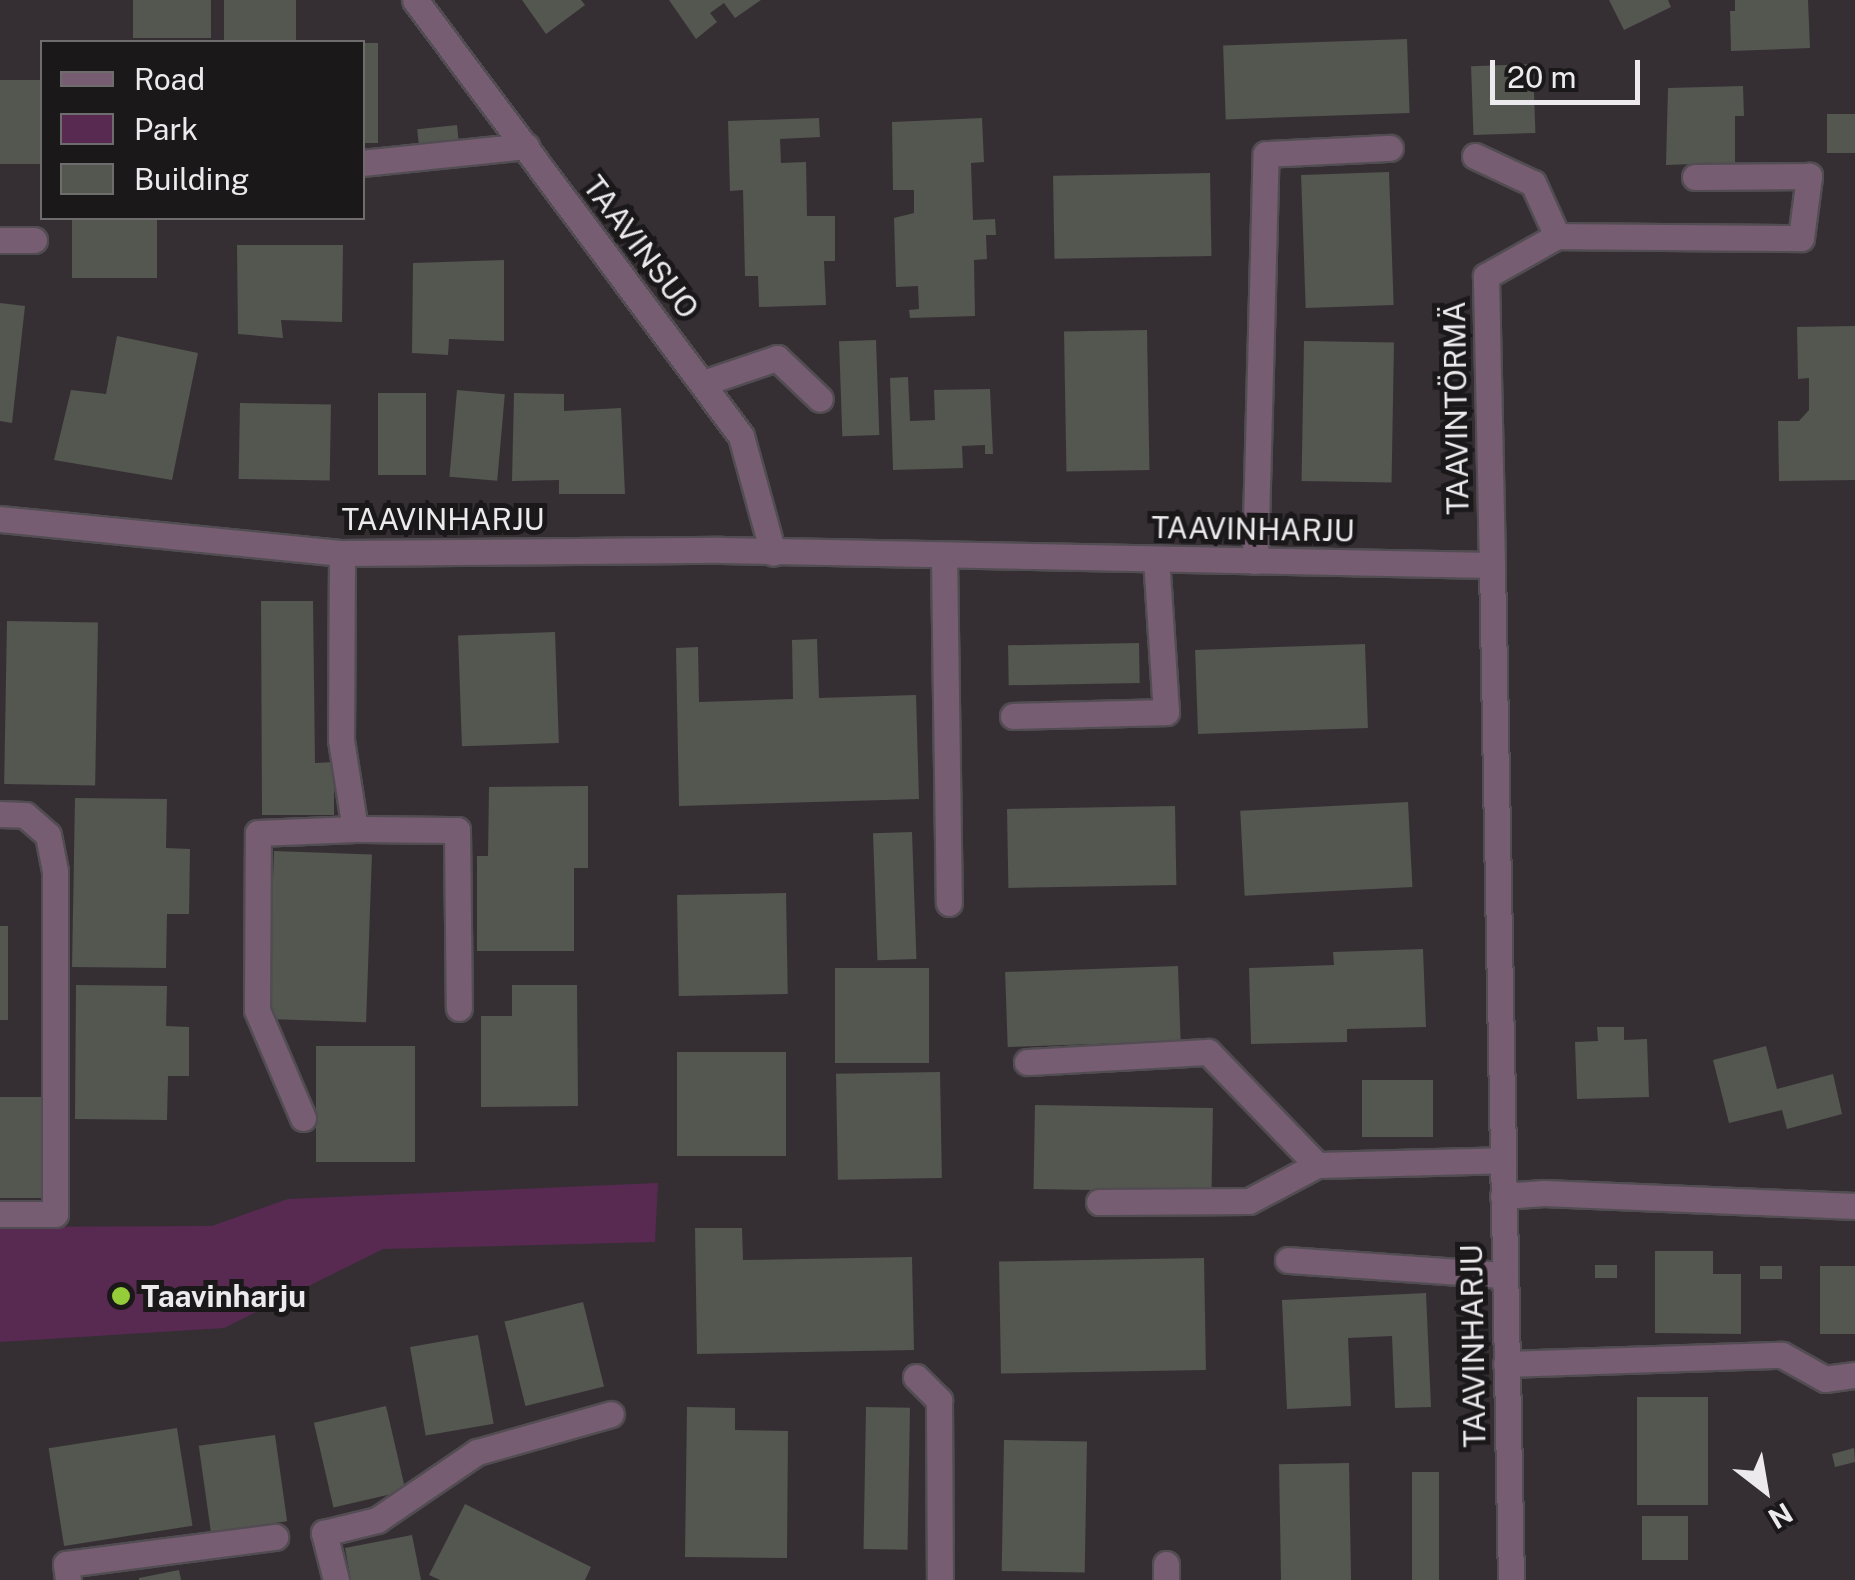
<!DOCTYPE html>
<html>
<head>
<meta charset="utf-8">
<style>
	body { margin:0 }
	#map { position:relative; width:1855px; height:1580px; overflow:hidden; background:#352f34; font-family:"Public Sans",sans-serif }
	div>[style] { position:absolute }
	.green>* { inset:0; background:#582a52 }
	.building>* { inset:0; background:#545650; transform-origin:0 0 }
	.roads { filter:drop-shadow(2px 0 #524d52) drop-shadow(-2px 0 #524d52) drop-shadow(0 2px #524d52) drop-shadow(0 -2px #524d52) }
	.minor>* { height:25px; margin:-12.5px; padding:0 12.5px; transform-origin:12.5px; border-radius:12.5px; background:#775d72 }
	.dots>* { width:28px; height:28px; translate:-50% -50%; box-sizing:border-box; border:5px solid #1b181a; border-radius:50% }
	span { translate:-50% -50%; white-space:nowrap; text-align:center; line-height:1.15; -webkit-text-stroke:10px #1b181a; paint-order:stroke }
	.street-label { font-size:30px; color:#edeaed }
	.poi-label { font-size:30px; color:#edeaed; font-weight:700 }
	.left { translate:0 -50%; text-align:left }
	.legend { position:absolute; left:40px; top:40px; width:325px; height:180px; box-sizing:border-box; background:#1b181a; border:2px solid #6f6c6e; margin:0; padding:12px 18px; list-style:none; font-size:30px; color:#edeaed }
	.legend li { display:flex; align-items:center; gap:20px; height:50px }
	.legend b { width:50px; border:2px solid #6f6c6e }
	.north { position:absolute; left:1715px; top:1440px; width:100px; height:100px; -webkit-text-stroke:8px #1b181a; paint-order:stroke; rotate:149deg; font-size:28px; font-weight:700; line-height:40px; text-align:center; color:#edeaed }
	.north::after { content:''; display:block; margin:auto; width:35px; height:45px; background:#edeaed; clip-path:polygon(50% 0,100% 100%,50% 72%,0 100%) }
	.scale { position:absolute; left:1490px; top:60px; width:150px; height:45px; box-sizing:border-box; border:5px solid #edeaed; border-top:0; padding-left:12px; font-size:30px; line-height:35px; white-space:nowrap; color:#edeaed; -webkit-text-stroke:8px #1b181a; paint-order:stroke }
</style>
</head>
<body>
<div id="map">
	<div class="green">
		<i style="clip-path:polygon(658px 1183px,655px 1242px,383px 1249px,224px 1328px,0 1342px,0 1227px,212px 1226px,288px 1199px)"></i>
	</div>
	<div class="building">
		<i style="left:133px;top:0;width:78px;height:38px"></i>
		<i style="left:224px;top:0;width:72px;height:42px"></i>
		<i style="clip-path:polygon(522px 0,581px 0,585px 5px,546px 34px)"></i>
		<i style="clip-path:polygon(669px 0,761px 0,735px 18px,724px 3px,710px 13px,717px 22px,696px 39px)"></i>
		<i style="clip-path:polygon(1609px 0,1668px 0,1671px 7px,1624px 30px)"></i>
		<i style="clip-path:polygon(1735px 0,1808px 0,1810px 48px,1731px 51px,1730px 11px,1735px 11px)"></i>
		<i style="left:1407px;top:39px;width:74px;height:184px;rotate:88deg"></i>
		<i style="left:362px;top:43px;width:16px;height:100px"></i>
		<i style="left:1533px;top:64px;width:69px;height:62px;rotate:88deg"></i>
		<i style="left:0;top:80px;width:42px;height:84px"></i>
		<i style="clip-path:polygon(1743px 86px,1744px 116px,1735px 116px,1735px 163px,1697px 168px,1693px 164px,1666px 165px,1668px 88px)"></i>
		<i style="left:1855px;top:114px;width:39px;height:28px;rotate:90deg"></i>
		<i style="clip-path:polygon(819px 118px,820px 137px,780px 139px,781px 163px,806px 162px,807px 216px,835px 216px,835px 261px,824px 261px,826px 305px,759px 307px,758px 276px,745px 276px,743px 190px,730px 191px,728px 121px)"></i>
		<i style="clip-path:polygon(982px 118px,984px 162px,971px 163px,973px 220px,995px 219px,996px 235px,986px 235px,987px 259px,974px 260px,975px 316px,910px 318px,909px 310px,919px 309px,918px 286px,896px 287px,894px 218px,914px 213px,914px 190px,893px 190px,892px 122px)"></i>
		<i style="left:457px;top:125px;width:20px;height:40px;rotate:84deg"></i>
		<i style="left:1389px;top:172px;width:133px;height:88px;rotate:88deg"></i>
		<i style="left:1210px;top:173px;width:83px;height:157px;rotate:89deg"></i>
		<i style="left:72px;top:218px;width:85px;height:60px"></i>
		<i style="clip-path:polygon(237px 245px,343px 245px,342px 322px,281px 320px,283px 338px,238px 334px)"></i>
		<i style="clip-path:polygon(504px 260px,504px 341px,449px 339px,448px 355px,412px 353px,413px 263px)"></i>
		<i style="clip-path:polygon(0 303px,25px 306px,12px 423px,0 421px)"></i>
		<i style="clip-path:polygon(1855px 326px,1855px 480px,1779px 481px,1778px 421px,1799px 421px,1809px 410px,1809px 378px,1798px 379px,1797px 327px)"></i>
		<i style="left:1147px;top:330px;width:140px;height:83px;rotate:89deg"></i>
		<i style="clip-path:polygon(117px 336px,198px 353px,172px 480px,54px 460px,71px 390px,106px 394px)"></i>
		<i style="left:876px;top:340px;width:95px;height:37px;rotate:88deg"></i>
		<i style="left:1304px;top:341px;width:90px;height:140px;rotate:1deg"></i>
		<i style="clip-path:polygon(908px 377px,910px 421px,935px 420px,934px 390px,990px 389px,993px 454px,985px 454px,985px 445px,962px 446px,963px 468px,893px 470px,890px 378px)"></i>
		<i style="left:457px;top:390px;width:48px;height:87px;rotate:5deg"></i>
		<i style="left:378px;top:393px;width:48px;height:82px"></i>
		<i style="clip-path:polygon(514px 393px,564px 394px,564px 411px,621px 408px,625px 494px,559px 494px,559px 480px,512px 481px)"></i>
		<i style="left:240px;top:403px;width:91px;height:76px;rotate:1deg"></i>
		<i style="clip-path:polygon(261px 601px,313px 601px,315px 763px,334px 762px,334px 815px,262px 815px)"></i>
		<i style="left:7px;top:621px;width:91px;height:163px;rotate:1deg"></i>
		<i style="left:555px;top:632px;width:111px;height:97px;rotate:88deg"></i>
		<i style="clip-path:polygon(817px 639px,819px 698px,916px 695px,919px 799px,679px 806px,676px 648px,698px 647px,699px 702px,793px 699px,792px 640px)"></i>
		<i style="left:1139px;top:643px;width:40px;height:131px;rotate:89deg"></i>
		<i style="left:1365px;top:644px;width:84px;height:170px;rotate:88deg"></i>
		<i style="clip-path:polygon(588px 786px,588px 868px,574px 868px,574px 951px,477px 951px,477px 856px,488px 856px,489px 787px)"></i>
		<i style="clip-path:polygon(75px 798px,167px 799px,166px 848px,190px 849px,189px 914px,167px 914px,166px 968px,72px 967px)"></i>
		<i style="left:1408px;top:802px;width:85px;height:168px;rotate:87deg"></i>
		<i style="left:1175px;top:806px;width:79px;height:168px;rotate:89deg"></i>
		<i style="left:912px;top:832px;width:127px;height:39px;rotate:88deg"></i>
		<i style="left:274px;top:851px;width:98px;height:168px;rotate:2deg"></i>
		<i style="left:786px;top:893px;width:101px;height:109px;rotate:89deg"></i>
		<i style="left:0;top:926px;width:8px;height:94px"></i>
		<i style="clip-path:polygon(1423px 949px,1426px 1027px,1347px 1029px,1347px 1042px,1251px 1044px,1249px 968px,1334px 965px,1333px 952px)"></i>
		<i style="left:1178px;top:966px;width:75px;height:173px;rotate:88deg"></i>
		<i style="left:929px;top:968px;width:95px;height:94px;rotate:90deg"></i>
		<i style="clip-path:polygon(76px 985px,167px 986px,166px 1026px,189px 1027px,189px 1076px,168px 1076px,167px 1120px,75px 1119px)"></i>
		<i style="clip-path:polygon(512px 985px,577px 985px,578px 1106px,481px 1107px,481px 1016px,512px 1016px)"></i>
		<i style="clip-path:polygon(1597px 1027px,1624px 1027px,1624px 1040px,1647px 1039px,1649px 1097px,1577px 1099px,1575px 1042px,1598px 1041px)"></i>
		<i style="left:316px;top:1046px;width:99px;height:116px"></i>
		<i style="clip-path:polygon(1766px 1046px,1777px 1089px,1833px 1074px,1842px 1114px,1787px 1129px,1782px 1110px,1729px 1123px,1713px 1060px)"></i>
		<i style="left:786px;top:1052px;width:104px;height:109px;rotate:90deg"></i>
		<i style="left:940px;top:1072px;width:106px;height:104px;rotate:89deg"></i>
		<i style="left:1433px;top:1080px;width:57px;height:71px;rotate:90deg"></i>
		<i style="left:0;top:1097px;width:41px;height:101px"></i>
		<i style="left:1035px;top:1105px;width:178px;height:84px;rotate:1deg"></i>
		<i style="clip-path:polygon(695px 1228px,742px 1228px,743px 1260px,912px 1257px,914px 1350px,697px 1354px)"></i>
		<i style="clip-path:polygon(1655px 1251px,1713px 1251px,1713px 1274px,1741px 1274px,1741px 1334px,1655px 1333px)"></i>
		<i style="left:1204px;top:1258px;width:112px;height:205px;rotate:89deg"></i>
		<i style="left:1595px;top:1265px;width:22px;height:13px"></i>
		<i style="left:1760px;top:1266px;width:22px;height:13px"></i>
		<i style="left:1820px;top:1266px;width:35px;height:68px"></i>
		<i style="clip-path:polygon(1426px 1293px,1431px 1407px,1395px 1408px,1392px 1336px,1348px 1338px,1351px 1406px,1287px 1409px,1282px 1300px)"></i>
		<i style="left:583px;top:1302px;width:87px;height:81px;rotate:76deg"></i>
		<i style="left:478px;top:1335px;width:90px;height:69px;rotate:80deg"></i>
		<i style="left:1637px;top:1397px;width:71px;height:108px"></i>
		<i style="left:386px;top:1406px;width:87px;height:74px;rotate:77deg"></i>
		<i style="clip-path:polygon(687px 1407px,735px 1408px,735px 1430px,788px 1431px,787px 1558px,685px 1557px)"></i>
		<i style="left:866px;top:1407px;width:44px;height:142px;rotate:1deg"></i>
		<i style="left:177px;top:1428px;width:99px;height:130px;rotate:81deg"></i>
		<i style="left:275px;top:1435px;width:87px;height:77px;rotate:82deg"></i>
		<i style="left:1004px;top:1440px;width:83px;height:131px;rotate:1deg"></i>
		<i style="clip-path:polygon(1854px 1448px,1855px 1462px,1835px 1467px,1832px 1454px)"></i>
		<i style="left:1349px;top:1463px;width:117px;height:70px;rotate:89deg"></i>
		<i style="left:1412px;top:1472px;width:27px;height:108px"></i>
		<i style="clip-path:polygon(465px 1504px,591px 1567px,585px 1580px,440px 1580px,429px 1575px)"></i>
		<i style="left:1642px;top:1516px;width:46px;height:44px"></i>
		<i style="clip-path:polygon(412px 1535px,421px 1580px,351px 1580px,345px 1548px)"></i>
		<i style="clip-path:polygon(179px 1570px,181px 1580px,139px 1580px,139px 1578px)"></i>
	</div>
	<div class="roads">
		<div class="minor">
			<i style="left:415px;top:0;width:544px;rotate:53.21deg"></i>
			<i style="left:741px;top:436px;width:121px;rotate:74.7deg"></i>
			<i style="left:1475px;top:156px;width:64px;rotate:25deg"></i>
			<i style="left:1533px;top:183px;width:58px;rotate:65.6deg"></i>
			<i style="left:362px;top:163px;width:165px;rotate:-5.9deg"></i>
			<i style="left:0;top:240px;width:34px"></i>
			<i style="left:703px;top:383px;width:78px;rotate:-18.7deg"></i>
			<i style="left:777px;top:358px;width:59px;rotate:43.6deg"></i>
			<i style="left:0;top:519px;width:344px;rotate:5.7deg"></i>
			<i style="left:342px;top:553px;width:379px;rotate:-0.5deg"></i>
			<i style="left:721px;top:550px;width:771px;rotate:1.11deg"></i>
			<i style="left:1492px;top:565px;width:1015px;rotate:88.93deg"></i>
			<i style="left:342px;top:553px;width:187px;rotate:90.3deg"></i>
			<i style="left:341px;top:740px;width:90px;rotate:81.1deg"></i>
			<i style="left:355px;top:829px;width:102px;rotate:0.6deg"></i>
			<i style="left:457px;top:830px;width:178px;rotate:89.4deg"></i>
			<i style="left:944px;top:556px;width:347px;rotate:89.2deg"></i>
			<i style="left:1255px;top:561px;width:407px;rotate:-88.5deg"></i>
			<i style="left:1266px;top:154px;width:124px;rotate:-2.8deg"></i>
			<i style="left:1492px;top:565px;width:289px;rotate:-91.2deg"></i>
			<i style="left:1486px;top:276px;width:81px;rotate:-29.4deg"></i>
			<i style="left:1557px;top:236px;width:244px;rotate:0.5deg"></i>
			<i style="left:1801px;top:238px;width:63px;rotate:-82.6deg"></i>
			<i style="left:1809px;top:176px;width:114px;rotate:179.5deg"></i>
			<i style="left:1013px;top:716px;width:153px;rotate:-1.5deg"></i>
			<i style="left:1166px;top:712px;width:153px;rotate:-93.7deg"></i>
			<i style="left:0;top:814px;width:25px;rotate:2deg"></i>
			<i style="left:25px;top:815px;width:30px;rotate:41deg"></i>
			<i style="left:48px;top:835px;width:37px;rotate:79deg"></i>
			<i style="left:55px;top:871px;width:343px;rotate:90deg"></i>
			<i style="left:55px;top:1214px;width:55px;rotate:180deg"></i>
			<i style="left:1027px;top:1062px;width:181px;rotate:-3.2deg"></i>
			<i style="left:1208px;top:1052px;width:157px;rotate:46deg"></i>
			<i style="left:1317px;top:1165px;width:185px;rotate:-1.5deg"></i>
			<i style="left:303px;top:1118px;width:117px;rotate:-113.1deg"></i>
			<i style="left:257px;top:1010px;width:177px;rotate:-89.7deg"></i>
			<i style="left:258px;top:833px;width:97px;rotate:-2.4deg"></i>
			<i style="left:1503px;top:1196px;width:41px;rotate:-4.2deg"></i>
			<i style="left:1544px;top:1193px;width:311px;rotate:2.4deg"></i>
			<i style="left:1099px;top:1202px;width:150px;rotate:-0.4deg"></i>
			<i style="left:1249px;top:1201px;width:77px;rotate:-27.9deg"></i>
			<i style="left:1288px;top:1260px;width:217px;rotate:4deg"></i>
			<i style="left:1506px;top:1364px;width:276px;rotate:-1.9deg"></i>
			<i style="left:1782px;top:1355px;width:49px;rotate:29.2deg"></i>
			<i style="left:1825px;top:1379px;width:30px;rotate:-8deg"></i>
			<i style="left:916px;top:1377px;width:33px;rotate:45deg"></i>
			<i style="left:939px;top:1400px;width:180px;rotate:89.7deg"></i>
			<i style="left:1166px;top:1564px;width:16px;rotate:90deg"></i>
			<i style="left:68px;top:1580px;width:16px;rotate:-97deg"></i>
			<i style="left:66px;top:1564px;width:211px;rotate:-7.4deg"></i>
			<i style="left:336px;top:1580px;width:49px;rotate:-104.3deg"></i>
			<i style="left:324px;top:1533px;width:55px;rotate:-13.8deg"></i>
			<i style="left:377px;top:1520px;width:121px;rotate:-34.2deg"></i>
			<i style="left:477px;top:1452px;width:139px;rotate:-15.8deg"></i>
		</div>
	</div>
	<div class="dots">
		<i style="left:121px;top:1296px;background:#95cc3a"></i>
	</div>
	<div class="street-label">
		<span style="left:641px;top:247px;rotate:53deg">TAAVINSUO</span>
		<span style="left:1456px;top:408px;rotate:-91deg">TAAVINTÖRMÄ</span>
		<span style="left:443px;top:519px">TAAVINHARJU</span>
		<span style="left:1253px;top:529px;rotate:1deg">TAAVINHARJU</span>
		<span style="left:1473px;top:1346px;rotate:-91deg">TAAVINHARJU</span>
	</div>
	<div class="poi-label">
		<span class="left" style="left:141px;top:1296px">Taavinharju</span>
	</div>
	<ul class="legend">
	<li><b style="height:12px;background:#775d72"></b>Road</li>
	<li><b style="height:28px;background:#582a52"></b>Park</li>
	<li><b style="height:28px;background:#545650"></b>Building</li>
	</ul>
	<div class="north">N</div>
	<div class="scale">20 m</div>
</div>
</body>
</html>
